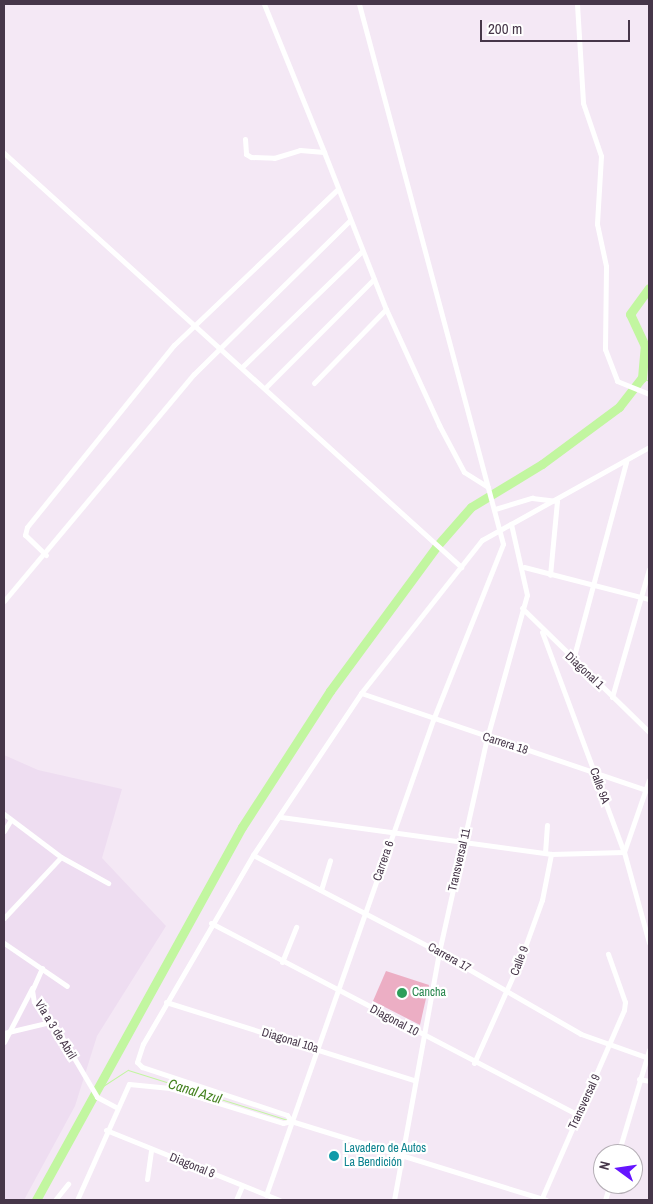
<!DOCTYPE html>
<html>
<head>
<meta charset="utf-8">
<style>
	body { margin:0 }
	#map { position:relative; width:653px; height:1204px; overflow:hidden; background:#f4e8f5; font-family:"Archivo Narrow",sans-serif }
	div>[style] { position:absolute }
	.residential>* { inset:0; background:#eeddf1 }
	.green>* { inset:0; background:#ecaec4 }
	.stream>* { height:1px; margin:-0.5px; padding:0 0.5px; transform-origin:0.5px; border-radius:0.5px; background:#c2f6a0 }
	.river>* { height:9px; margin:-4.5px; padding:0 4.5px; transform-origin:4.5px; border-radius:4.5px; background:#c2f6a0 }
	.street>* { height:5px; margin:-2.5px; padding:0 2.5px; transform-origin:2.5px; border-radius:2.5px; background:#fff }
	.dots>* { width:14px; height:14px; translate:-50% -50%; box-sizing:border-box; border:2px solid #fff; border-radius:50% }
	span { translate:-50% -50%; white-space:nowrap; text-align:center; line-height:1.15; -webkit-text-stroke:4.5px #fff; paint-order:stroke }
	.street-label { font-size:12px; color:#463649 }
	.leisure-label { font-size:12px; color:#27864d }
	.left { translate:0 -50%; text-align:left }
	.culture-label { font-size:12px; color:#0d838f }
	.water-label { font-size:14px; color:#44821f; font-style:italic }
	.frame { position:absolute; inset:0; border:5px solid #463649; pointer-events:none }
	.north { position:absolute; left:593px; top:1144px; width:50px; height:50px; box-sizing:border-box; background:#fff; border:1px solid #b5afb6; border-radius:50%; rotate:284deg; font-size:14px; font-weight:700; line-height:20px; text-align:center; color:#463649 }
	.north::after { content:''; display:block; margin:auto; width:18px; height:22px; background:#6615ff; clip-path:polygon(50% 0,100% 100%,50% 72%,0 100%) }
	.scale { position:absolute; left:480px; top:20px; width:150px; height:22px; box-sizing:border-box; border:2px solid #463649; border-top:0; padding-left:6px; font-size:15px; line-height:18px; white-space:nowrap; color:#463649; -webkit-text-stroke:4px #fff; paint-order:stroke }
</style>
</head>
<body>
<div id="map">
	<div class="residential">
		<i style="clip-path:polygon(4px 755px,38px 770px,122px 789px,102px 858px,166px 926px,97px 1036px,75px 1106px,24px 1200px,4px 1200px)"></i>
	</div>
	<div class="green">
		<i style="clip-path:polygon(386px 971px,429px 985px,420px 1025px,373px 1001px)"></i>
	</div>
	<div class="stream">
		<i style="left:642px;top:378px;width:8px;rotate:23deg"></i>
		<i style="left:103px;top:1086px;width:30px;rotate:-33deg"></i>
		<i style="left:128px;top:1070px;width:168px;rotate:17.4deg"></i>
	</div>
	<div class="river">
		<i style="left:36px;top:1200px;width:426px;rotate:-61.1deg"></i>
		<i style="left:242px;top:827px;width:162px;rotate:-57.1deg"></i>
		<i style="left:330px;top:691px;width:179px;rotate:-53.6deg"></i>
		<i style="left:436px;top:547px;width:53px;rotate:-48.8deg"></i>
		<i style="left:471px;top:507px;width:83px;rotate:-31.2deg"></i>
		<i style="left:542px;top:464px;width:96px;rotate:-36.5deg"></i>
		<i style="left:619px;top:407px;width:37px;rotate:-52deg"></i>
		<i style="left:642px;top:378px;width:32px;rotate:-85deg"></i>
		<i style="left:645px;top:346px;width:35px;rotate:-115deg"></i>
		<i style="left:630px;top:314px;width:32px;rotate:-54deg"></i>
	</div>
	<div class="street">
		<i style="left:264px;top:4px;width:160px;rotate:67.9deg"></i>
		<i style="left:577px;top:4px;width:99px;rotate:86.5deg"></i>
		<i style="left:583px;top:103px;width:56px;rotate:71.2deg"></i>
		<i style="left:601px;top:156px;width:68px;rotate:93.4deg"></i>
		<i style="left:597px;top:224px;width:43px;rotate:77.9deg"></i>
		<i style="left:606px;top:266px;width:83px;rotate:90.7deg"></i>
		<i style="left:605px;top:349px;width:34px;rotate:69deg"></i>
		<i style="left:617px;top:381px;width:35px;rotate:22deg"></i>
		<i style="left:245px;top:139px;width:15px;rotate:86deg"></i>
		<i style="left:246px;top:154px;width:6px;rotate:31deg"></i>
		<i style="left:251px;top:157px;width:23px;rotate:2deg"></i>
		<i style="left:274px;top:158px;width:27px;rotate:-17deg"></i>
		<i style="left:300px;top:150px;width:24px;rotate:5deg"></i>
		<i style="left:324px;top:152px;width:169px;rotate:68.5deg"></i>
		<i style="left:386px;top:309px;width:128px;rotate:65.4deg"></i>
		<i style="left:439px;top:425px;width:53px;rotate:62deg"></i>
		<i style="left:464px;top:472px;width:28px;rotate:32deg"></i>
		<i style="left:4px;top:153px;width:617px;rotate:42.17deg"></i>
		<i style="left:242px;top:367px;width:167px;rotate:-44deg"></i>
		<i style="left:314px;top:383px;width:103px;rotate:-45.8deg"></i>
		<i style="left:265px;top:388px;width:154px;rotate:-45deg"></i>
		<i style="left:495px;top:509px;width:39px;rotate:-17deg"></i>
		<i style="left:532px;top:498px;width:25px;rotate:7deg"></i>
		<i style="left:557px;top:501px;width:74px;rotate:95.4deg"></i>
		<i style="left:46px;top:555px;width:29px;rotate:-136deg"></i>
		<i style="left:25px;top:535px;width:8px;rotate:-76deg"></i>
		<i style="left:27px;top:527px;width:234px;rotate:-51.1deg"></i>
		<i style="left:174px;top:345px;width:226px;rotate:-43.6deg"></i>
		<i style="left:524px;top:567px;width:129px;rotate:14.4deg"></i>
		<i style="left:4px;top:601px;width:296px;rotate:-50.1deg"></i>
		<i style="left:194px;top:374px;width:218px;rotate:-44.6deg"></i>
		<i style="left:522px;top:608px;width:177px;rotate:44.3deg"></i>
		<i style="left:542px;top:632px;width:235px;rotate:69.6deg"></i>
		<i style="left:624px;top:852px;width:94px;rotate:74.6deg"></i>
		<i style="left:573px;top:660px;width:205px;rotate:-75deg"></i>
		<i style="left:361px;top:693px;width:304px;rotate:18.8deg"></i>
		<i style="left:612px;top:697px;width:133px;rotate:-73.9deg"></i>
		<i style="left:4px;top:814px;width:71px;rotate:37deg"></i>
		<i style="left:61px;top:857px;width:54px;rotate:29deg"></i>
		<i style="left:281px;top:817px;width:273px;rotate:7.8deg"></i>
		<i style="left:551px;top:854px;width:73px;rotate:-1.6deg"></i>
		<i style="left:624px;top:852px;width:76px;rotate:-70.9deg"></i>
		<i style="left:4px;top:831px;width:12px;rotate:-59deg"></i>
		<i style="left:545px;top:853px;width:28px;rotate:-86deg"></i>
		<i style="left:253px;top:855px;width:210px;rotate:27.5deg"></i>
		<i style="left:439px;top:952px;width:164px;rotate:30deg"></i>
		<i style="left:581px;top:1034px;width:69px;rotate:19.5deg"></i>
		<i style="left:321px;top:890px;width:31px;rotate:-73deg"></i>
		<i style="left:4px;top:918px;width:83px;rotate:-46.9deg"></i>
		<i style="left:211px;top:923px;width:415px;rotate:27.6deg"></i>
		<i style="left:4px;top:943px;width:76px;rotate:34.3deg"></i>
		<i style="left:282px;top:962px;width:38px;rotate:-68deg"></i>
		<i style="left:42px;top:968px;width:24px;rotate:114deg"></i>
		<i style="left:32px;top:990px;width:12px;rotate:81deg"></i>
		<i style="left:34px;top:1002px;width:35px;rotate:50deg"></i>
		<i style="left:57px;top:1029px;width:79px;rotate:59.5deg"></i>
		<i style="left:97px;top:1097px;width:21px;rotate:28deg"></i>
		<i style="left:166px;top:1002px;width:260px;rotate:17.5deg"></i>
		<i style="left:4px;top:1033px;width:47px;rotate:-13.4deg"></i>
		<i style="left:4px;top:1042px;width:61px;rotate:-62.6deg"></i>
		<i style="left:474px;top:1063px;width:115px;rotate:-65.9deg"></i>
		<i style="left:521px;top:958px;width:62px;rotate:-70.1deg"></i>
		<i style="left:542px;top:900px;width:47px;rotate:-78.9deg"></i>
		<i style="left:639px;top:1079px;width:10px;rotate:11deg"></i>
		<i style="left:291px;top:1121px;width:7px;rotate:-124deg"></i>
		<i style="left:287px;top:1115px;width:153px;rotate:-161.7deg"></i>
		<i style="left:142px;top:1067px;width:7px;rotate:-135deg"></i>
		<i style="left:137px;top:1062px;width:19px;rotate:-72deg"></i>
		<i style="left:143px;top:1044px;width:219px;rotate:-59.8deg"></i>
		<i style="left:253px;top:855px;width:195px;rotate:-56.3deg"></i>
		<i style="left:361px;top:693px;width:195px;rotate:-51.7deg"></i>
		<i style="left:482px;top:540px;width:191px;rotate:-29.1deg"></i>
		<i style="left:291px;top:1121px;width:267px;rotate:17.2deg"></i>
		<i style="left:106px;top:1130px;width:187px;rotate:22deg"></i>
		<i style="left:618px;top:1154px;width:109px;rotate:-73.4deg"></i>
		<i style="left:147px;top:1179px;width:29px;rotate:-82deg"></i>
		<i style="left:266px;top:1195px;width:504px;rotate:-70.63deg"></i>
		<i style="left:433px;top:720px;width:189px;rotate:-68.3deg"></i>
		<i style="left:503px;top:544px;width:559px;rotate:-104.93deg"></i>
		<i style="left:55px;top:1200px;width:21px;rotate:-51deg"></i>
		<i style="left:77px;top:1200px;width:127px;rotate:-65.9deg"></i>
		<i style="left:129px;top:1084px;width:41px;rotate:5.6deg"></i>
		<i style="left:170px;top:1088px;width:118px;rotate:17.2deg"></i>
		<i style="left:283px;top:1123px;width:8px;rotate:-14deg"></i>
		<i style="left:236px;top:1200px;width:15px;rotate:-67deg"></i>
		<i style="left:394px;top:1200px;width:252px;rotate:-79.7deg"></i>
		<i style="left:439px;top:952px;width:219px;rotate:-77.4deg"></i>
		<i style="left:487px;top:738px;width:148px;rotate:-74.4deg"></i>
		<i style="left:527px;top:595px;width:73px;rotate:-102.7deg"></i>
		<i style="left:541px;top:1200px;width:207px;rotate:-66.4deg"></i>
		<i style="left:624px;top:1010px;width:8px;rotate:-83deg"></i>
		<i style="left:625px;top:1002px;width:51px;rotate:-109.5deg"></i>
		<i style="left:605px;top:1200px;width:17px;rotate:-73deg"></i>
	</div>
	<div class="dots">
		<i style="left:402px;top:993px;background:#2e9e5b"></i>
		<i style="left:334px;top:1156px;background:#0f9aa8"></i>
	</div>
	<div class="street-label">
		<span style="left:584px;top:671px;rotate:43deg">Diagonal 1</span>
		<span style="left:505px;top:744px;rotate:18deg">Carrera 18</span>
		<span style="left:599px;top:786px;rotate:70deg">Calle 9A</span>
		<span style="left:460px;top:860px;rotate:-77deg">Transversal 11</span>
		<span style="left:384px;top:861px;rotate:-71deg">Carrera 6</span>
		<span style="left:449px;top:958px;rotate:29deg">Carrera 17</span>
		<span style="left:520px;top:961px;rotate:-69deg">Calle 9</span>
		<span style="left:394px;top:1021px;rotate:28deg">Diagonal 10</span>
		<span style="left:55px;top:1030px;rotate:58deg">Vía a 3 de Abril</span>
		<span style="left:290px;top:1041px;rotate:17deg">Diagonal 10a</span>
		<span style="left:585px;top:1102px;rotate:-65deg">Transversal 9</span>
		<span style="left:192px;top:1166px;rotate:22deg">Diagonal 8</span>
	</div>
	<div class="leisure-label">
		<span class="left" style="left:412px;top:993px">Cancha</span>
	</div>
	<div class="culture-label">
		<span class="left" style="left:344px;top:1156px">Lavadero de Autos<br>La Bendición</span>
	</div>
	<div class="water-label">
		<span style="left:195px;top:1091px;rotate:17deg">Canal Azul</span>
	</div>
	<div class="frame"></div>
	<div class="north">N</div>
	<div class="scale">200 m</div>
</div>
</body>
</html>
